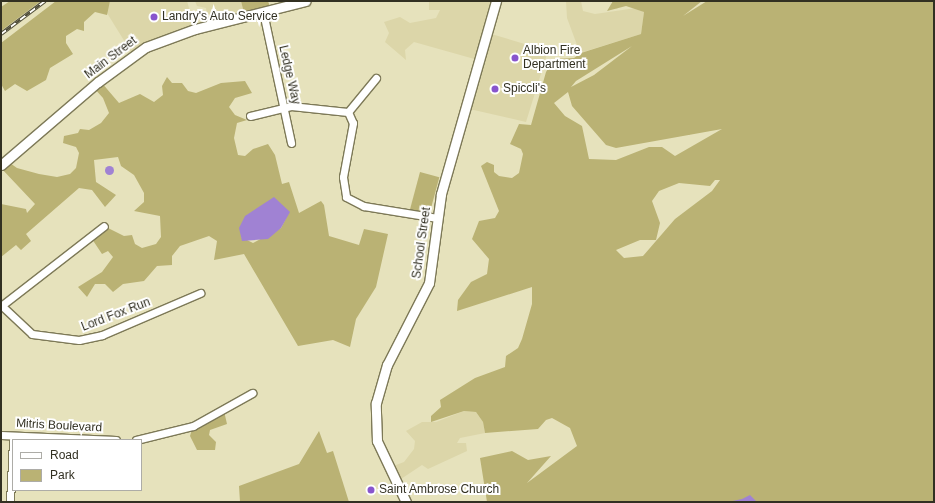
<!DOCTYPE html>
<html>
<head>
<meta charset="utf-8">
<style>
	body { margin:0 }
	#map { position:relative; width:935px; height:503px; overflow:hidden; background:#e6e2bc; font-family:Helvetica,sans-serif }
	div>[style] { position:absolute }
	.built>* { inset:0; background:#dcd6a9 }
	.green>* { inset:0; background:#bab274; transform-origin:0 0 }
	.water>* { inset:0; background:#a082d3 }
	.round { border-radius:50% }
	.roads { filter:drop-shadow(1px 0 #7d7957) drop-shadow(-1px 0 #7d7957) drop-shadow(0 1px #7d7957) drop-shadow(0 -1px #7d7957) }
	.minor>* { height:7px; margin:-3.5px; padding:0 3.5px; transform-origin:3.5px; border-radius:3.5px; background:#fff }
	.tertiary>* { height:9px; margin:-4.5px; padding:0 4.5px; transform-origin:4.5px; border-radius:4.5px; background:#fff }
	.rail>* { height:3.5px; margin-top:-1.75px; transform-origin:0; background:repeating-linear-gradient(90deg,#fff 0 6px,#4e4c3a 0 12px); box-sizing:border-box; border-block:1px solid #4e4c3a }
	.dots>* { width:11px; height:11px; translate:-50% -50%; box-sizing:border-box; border:2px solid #fff; border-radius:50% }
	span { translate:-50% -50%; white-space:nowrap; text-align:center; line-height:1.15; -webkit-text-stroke:4px #fff; paint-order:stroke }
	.poi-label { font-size:12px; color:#323022 }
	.left { translate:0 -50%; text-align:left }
	.street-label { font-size:12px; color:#323022 }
	.frame { position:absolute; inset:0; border:2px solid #323022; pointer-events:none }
	.legend { position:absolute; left:12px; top:439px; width:130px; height:52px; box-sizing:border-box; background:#fff; border:1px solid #adaca7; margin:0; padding:5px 7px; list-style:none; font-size:12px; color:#323022 }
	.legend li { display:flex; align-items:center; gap:8px; height:20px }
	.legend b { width:20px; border:1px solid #adaca7 }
</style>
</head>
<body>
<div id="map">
	<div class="built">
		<i style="clip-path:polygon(106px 1px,187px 1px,195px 29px,133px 55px,102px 5px)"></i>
		<i style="clip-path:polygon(195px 1px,241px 1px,245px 17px,208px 25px,206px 8px,197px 6px)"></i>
		<i style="clip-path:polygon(429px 1px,496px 1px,488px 33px,548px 51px,526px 122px,465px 108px,478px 60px,414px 42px,405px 50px,406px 60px,385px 42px,389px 33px,384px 22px,400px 17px,410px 23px,436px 18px,440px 10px,429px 10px)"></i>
		<i style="clip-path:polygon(566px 1px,581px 1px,583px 11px,595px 14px,636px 8px,644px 12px,641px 34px,580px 53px,567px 18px)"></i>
		<i style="clip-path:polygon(464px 411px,476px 412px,483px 422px,485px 433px,460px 438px,457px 443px,466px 443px,467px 451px,428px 469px,422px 465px,395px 483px,388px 468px,404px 462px,414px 449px,415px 441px,406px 431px,422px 422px,436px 422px)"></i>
	</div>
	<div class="green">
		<i style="clip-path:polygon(10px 1px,41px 1px,1px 31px,1px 7px)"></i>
		<i style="clip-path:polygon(56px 1px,110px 1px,107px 15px,95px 12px,84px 22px,84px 31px,77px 29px,66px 36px,66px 43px,73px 54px,50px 68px,46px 80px,27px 91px,15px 84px,5px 91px,1px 84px,1px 43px)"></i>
		<i style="clip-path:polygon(241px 1px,268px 1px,271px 10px,245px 17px)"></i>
		<i style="clip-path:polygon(evenodd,613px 1px,702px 1px,683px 16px,707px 1px,934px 1px,934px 502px,487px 502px,480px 458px,512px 451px,528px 460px,551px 456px,527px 483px,577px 446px,570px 428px,552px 418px,546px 420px,538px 429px,485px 433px,483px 422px,476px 412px,464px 411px,431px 422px,431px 416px,441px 407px,440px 400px,475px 378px,505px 367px,506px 356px,518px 348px,522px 339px,532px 304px,532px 287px,457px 311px,458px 300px,471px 282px,487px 274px,489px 259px,472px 239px,479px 221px,495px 218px,499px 211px,481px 166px,487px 162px,494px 165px,494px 172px,499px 176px,512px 178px,519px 173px,523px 154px,521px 149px,510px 144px,519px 124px,531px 125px,546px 72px,554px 59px,574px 58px,581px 53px,641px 34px,644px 12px,626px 6px,607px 11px,613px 1px,632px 46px,594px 75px,571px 87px,576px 81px,632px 46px,613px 1px,568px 92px,572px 106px,606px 145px,616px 148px,722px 129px,675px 156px,662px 147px,649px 147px,616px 160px,589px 159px,582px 126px,565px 116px,554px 103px,568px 92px,613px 1px,715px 180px,720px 180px,712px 191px,675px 219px,643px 256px,624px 258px,616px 250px,640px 240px,656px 240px,660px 223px,652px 201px,659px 191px,679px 183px,710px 186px,715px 180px)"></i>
		<i style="clip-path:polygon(evenodd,167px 77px,172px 83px,182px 83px,188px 91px,196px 93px,221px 83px,245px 81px,252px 93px,235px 98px,229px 107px,235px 115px,247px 120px,237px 123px,234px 138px,238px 155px,245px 156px,253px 149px,268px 144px,275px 155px,282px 184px,289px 182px,299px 213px,321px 201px,324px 205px,329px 236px,359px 245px,364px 229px,388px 234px,376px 287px,356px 319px,350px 347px,333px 340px,298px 346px,244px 254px,214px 260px,217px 241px,209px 236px,180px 246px,172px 256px,172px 265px,157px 266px,144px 281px,123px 284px,113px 292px,105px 284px,95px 284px,87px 297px,78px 287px,102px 272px,113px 257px,108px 251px,102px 254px,92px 239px,108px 228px,124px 236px,132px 235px,135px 244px,142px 248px,156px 244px,161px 237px,160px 216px,134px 211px,144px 202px,144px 193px,134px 175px,121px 166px,118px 157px,94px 160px,96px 182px,116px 195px,105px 207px,92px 190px,79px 188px,26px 234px,31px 241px,21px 250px,16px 245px,1px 257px,1px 204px,26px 209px,27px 213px,35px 204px,1px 168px,7px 161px,17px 168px,39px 174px,57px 177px,70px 174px,76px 168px,79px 153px,76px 147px,63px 143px,64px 136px,78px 133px,80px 129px,89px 130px,101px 123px,109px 113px,103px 98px,94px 88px,101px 82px,119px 103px,140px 94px,154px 102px,163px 95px,162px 86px,167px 77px,286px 218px,281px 228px,253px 243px,241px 237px,286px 218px)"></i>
		<i style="left:420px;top:172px;width:20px;height:39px;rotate:15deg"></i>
		<i style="clip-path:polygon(224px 411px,227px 424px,210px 430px,209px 435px,216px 442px,215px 450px,197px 450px,190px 436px,193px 426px)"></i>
		<i style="clip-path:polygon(319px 431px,327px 453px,333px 451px,349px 502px,240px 502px,239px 486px,299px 464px)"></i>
	</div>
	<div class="water">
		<i class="round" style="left:104.5px;top:165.5px;width:9px;height:9px"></i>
		<i style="clip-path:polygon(274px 197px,290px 212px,281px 228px,268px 239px,242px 241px,239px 228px,245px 216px)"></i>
		<i style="clip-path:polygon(750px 495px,757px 502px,728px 502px,742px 499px)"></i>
	</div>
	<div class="roads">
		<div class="minor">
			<i style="left:263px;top:12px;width:134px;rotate:77.9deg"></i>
			<i style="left:348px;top:112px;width:12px;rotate:66deg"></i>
			<i style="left:353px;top:123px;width:55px;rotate:100.5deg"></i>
			<i style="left:343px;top:177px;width:20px;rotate:81deg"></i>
			<i style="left:346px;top:197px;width:20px;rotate:27deg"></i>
			<i style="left:364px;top:206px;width:74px;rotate:9.3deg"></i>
			<i style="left:348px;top:112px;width:44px;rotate:-50.5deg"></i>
			<i style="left:250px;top:116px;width:42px;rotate:-13.7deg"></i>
			<i style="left:291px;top:106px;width:57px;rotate:6deg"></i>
			<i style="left:1px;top:305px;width:42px;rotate:43.1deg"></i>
			<i style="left:32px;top:334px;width:47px;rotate:7.3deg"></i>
			<i style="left:79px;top:340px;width:24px;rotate:-12deg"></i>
			<i style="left:102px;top:335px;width:107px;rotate:-23.2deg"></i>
			<i style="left:1px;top:306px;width:130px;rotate:-37.8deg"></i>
			<i style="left:1px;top:435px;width:115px;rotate:2.5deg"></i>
			<i style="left:136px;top:440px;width:59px;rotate:-13.8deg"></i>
			<i style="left:193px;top:426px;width:68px;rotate:-29.2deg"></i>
			<i style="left:10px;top:502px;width:62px;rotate:-87.2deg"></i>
		</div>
		<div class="tertiary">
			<i style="left:1px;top:165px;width:128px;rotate:-40.6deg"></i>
			<i style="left:98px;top:82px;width:59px;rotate:-36.1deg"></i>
			<i style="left:146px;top:47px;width:52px;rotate:-20.2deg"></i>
			<i style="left:195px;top:29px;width:114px;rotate:-14.2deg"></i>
			<i style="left:406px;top:502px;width:68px;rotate:-115.4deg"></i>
			<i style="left:377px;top:441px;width:38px;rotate:-92deg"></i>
			<i style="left:376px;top:403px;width:40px;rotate:-74deg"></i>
			<i style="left:387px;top:365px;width:92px;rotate:-62.9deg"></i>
			<i style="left:429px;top:283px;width:90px;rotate:-82.3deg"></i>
			<i style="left:441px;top:194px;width:201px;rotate:-74.1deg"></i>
		</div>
	</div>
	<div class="rail">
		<i style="left:1px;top:34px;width:55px;rotate:-36.9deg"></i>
	</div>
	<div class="dots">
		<i style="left:154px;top:17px;background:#8855cd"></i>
		<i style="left:515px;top:58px;background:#8855cd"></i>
		<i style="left:495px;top:89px;background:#8855cd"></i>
		<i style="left:371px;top:490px;background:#8855cd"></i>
	</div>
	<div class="poi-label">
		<span class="left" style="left:162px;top:17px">Landry's Auto Service</span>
		<span class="left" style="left:523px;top:58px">Albion Fire<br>Department</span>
		<span class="left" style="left:503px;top:89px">Spiccli's</span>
		<span class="left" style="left:379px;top:490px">Saint Ambrose Church</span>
	</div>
	<div class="street-label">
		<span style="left:111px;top:58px;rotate:-37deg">Main Street</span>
		<span style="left:289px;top:75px;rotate:77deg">Ledge Way</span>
		<span style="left:422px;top:243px;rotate:-82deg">School Street</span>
		<span style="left:116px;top:315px;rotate:-21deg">Lord Fox Run</span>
		<span style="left:59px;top:426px;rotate:3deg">Mitris Boulevard</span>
	</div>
	<div class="frame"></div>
	<ul class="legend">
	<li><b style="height:5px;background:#fff"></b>Road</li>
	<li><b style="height:11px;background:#bab274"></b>Park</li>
	</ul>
</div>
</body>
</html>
